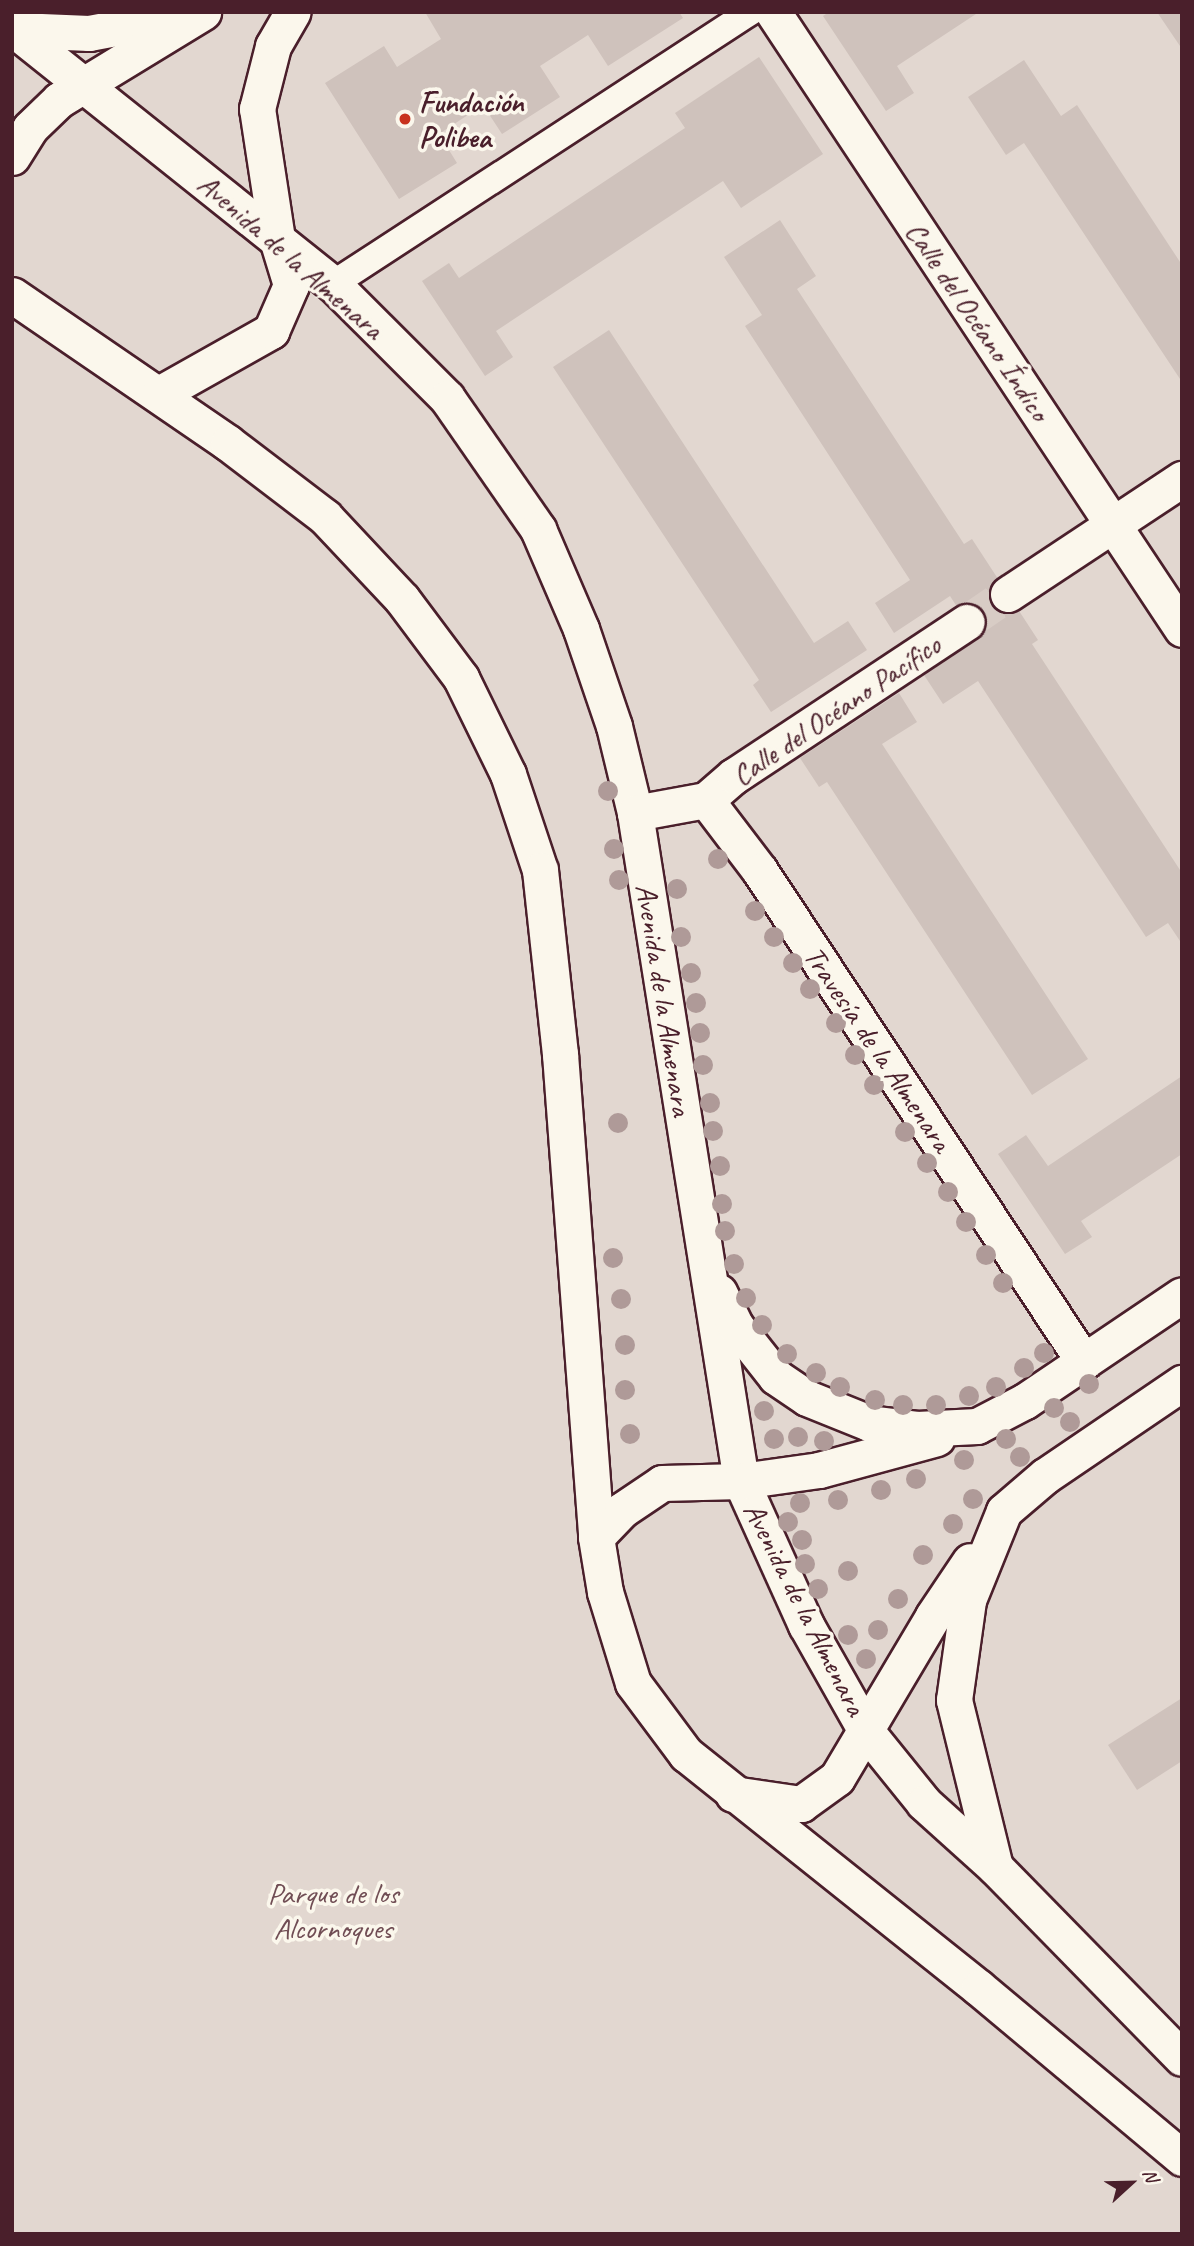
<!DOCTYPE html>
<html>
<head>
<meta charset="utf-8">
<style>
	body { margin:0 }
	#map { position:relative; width:1194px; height:2246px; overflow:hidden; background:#fbf7ec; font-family:Caveat,sans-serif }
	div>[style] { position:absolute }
	.green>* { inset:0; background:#e2d7d0; transform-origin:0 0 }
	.building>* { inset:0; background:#cfc2bc }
	.minor-tunnel>* { height:35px; margin-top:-17.5px; transform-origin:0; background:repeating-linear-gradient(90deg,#d8ccc5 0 35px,transparent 0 53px) }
	.roads { filter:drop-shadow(2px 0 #4a1f2b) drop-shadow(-2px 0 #4a1f2b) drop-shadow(0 2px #4a1f2b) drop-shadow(0 -2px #4a1f2b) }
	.pedestrian>* { height:26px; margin:-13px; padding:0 13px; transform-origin:13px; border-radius:13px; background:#fbf7ec }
	.minor>* { height:35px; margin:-17.5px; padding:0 17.5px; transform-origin:17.5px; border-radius:17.5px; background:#fbf7ec }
	.trees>* { width:20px; height:20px; margin:-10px; border-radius:50%; background:#af9a98 }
	.dots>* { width:19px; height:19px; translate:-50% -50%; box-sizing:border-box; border:4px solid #fbf7ec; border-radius:50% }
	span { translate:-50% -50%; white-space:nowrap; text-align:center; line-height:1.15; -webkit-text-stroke:7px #fbf7ec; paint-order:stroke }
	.poi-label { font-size:30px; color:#4a1f2b; font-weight:700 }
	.left { translate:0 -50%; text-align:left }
	.street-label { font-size:30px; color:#4a1f2b }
	.park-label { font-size:30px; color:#704d54 }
	.frame { position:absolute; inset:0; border:14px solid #4a1f2b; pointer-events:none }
	.north { position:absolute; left:1096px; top:2148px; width:70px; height:70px; -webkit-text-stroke:5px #fbf7ec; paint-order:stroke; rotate:68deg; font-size:19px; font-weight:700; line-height:28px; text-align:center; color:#4a1f2b }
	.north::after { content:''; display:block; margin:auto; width:24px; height:32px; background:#4a1f2b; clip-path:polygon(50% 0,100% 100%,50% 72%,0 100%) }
</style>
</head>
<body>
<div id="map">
	<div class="green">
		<i style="left:12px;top:12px;width:1170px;height:2222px"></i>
	</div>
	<div class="building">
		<i style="clip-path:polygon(425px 12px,679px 12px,683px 18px,608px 66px,588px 35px,540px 66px,560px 97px,502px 134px,483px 105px,439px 134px,457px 163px,399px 199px,325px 83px,384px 46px,397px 67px,441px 39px)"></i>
		<i style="clip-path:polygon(829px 12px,860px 13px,979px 12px,897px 66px,914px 93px,886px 111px,823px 16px)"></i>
		<i style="clip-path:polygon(1157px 12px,1182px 12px,1182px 49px)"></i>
		<i style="clip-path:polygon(759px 57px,823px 154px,741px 208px,723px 181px,496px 331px,513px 357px,485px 376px,422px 281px,449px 263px,459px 278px,685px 128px,675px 113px)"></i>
		<i style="clip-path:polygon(1024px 60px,1061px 116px,1077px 105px,1182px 265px,1182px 382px,1024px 143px,1006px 155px,968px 97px)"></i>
		<i style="clip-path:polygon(780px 220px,816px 276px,797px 289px,964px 544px,972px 539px,1038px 640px,1032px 644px,1182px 873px,1182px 944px,1168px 923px,1146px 937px,978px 681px,943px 704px,924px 675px,978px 639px,950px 596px,894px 633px,875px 603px,910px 580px,745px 326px,762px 315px,724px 257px)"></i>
		<i style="clip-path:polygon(609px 330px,814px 643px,848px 621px,867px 650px,771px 712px,753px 685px,759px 680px,553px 367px)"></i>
		<i style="clip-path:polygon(899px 693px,917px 722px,882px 744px,1088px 1059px,1032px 1095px,827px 782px,819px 787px,800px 758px)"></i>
		<i style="clip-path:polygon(1182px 1076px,1182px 1154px,1081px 1221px,1092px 1237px,1065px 1254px,998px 1154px,1026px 1135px,1048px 1166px)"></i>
		<i style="clip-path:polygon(1182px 1698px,1182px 1761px,1137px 1790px,1108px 1745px)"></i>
	</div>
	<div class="minor-tunnel">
		<i style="left:967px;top:622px;width:50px;rotate:-34.3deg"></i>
	</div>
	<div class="roads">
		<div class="pedestrian">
			<i style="left:333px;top:284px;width:499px;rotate:-33.1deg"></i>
		</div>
		<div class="minor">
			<i style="left:773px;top:12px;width:740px;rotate:56.46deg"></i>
			<i style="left:12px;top:28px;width:411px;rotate:38.6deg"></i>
			<i style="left:333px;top:284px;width:161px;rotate:45deg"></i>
			<i style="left:447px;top:398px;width:160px;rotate:55.2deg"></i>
			<i style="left:538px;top:529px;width:109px;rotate:66.7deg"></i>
			<i style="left:581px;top:629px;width:102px;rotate:71.2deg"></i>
			<i style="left:614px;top:726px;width:89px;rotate:76.4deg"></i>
			<i style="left:635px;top:813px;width:676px;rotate:80.98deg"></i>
			<i style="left:741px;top:1481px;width:158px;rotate:65.7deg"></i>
			<i style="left:806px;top:1625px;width:122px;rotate:60.5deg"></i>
			<i style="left:866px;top:1731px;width:92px;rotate:51.1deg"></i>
			<i style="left:924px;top:1803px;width:96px;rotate:42deg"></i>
			<i style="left:995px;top:1867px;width:267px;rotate:45.6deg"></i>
			<i style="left:17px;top:30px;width:72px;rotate:2.4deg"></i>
			<i style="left:89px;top:33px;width:97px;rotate:-10.7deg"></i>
			<i style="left:12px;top:157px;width:34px;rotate:-58deg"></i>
			<i style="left:30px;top:128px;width:40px;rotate:-44deg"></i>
			<i style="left:59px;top:100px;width:169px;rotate:-31.4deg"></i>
			<i style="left:12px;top:295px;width:262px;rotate:34.4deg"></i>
			<i style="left:228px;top:443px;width:122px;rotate:37.3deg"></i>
			<i style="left:325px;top:517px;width:112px;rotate:46.8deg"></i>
			<i style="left:402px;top:599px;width:99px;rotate:53.2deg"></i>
			<i style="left:461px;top:678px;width:107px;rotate:63.9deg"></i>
			<i style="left:508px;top:774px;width:101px;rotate:71.6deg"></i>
			<i style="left:540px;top:870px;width:185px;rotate:83.8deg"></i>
			<i style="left:560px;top:1054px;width:484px;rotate:85.7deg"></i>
			<i style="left:596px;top:1537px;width:56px;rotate:80.7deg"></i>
			<i style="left:605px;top:1592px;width:95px;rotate:72.9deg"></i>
			<i style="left:633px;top:1683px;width:89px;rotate:53.3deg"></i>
			<i style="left:686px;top:1754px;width:375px;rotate:38.6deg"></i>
			<i style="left:979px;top:1988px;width:265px;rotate:39.9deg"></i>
			<i style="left:159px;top:394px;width:129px;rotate:-29.4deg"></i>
			<i style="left:271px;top:331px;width:50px;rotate:-66.5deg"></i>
			<i style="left:291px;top:285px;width:48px;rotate:-106.9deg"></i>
			<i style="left:277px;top:239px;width:132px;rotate:-98.7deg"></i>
			<i style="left:257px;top:109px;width:65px;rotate:-75.7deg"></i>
			<i style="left:273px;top:46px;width:39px;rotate:-60deg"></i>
			<i style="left:1008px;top:594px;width:209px;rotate:-33.5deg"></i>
			<i style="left:706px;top:800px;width:89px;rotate:52.7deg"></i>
			<i style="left:760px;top:871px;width:588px;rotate:56.58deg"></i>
			<i style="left:635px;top:813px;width:72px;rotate:-10.4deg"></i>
			<i style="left:706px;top:800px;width:37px;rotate:-41deg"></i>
			<i style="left:734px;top:776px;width:279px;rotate:-33.5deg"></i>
			<i style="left:719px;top:1292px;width:37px;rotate:64deg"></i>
			<i style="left:735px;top:1325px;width:66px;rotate:51.7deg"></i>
			<i style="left:776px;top:1377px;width:37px;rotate:34deg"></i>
			<i style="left:807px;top:1398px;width:67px;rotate:22deg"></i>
			<i style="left:869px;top:1423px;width:48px;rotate:7.1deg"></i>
			<i style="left:917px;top:1429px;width:60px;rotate:-2.9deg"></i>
			<i style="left:977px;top:1426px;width:54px;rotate:-27.5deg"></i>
			<i style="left:1025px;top:1401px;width:189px;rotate:-34deg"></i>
			<i style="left:596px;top:1537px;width:37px;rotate:-46deg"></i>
			<i style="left:622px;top:1510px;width:48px;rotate:-34deg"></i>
			<i style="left:662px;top:1483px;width:79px;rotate:-1.5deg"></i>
			<i style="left:741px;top:1481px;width:79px;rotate:-8deg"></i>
			<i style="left:819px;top:1470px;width:122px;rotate:-15.2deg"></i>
			<i style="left:733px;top:1794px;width:69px;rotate:8.4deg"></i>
			<i style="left:801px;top:1804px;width:44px;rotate:-35.8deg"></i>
			<i style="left:837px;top:1778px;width:188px;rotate:-59.3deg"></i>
			<i style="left:933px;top:1616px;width:66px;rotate:-56.1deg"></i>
			<i style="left:995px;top:1867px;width:172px;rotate:-103.8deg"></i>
			<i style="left:954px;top:1700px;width:101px;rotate:-82deg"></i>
			<i style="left:968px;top:1600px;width:96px;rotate:-68deg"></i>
			<i style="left:1004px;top:1511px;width:54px;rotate:-40.5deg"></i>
			<i style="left:1045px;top:1476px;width:166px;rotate:-34.2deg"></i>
		</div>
	</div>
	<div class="trees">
		<i style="left:608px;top:791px"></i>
		<i style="left:614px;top:849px"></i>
		<i style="left:718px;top:859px"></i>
		<i style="left:619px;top:880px"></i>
		<i style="left:677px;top:889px"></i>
		<i style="left:755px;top:911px"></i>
		<i style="left:681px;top:937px"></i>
		<i style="left:774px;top:937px"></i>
		<i style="left:793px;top:963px"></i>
		<i style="left:691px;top:973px"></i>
		<i style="left:810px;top:989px"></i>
		<i style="left:696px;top:1003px"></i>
		<i style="left:836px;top:1023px"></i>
		<i style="left:700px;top:1033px"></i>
		<i style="left:855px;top:1055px"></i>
		<i style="left:703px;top:1065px"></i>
		<i style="left:874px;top:1085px"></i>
		<i style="left:710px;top:1103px"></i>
		<i style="left:618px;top:1123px"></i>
		<i style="left:713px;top:1131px"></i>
		<i style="left:905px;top:1132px"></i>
		<i style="left:927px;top:1163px"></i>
		<i style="left:720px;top:1166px"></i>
		<i style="left:948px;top:1192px"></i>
		<i style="left:722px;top:1204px"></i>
		<i style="left:966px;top:1222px"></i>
		<i style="left:725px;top:1231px"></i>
		<i style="left:986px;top:1255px"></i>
		<i style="left:613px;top:1258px"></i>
		<i style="left:734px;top:1264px"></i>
		<i style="left:1003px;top:1283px"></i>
		<i style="left:746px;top:1298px"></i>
		<i style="left:621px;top:1299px"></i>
		<i style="left:762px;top:1325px"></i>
		<i style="left:625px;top:1345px"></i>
		<i style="left:1044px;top:1353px"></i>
		<i style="left:787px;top:1354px"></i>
		<i style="left:1024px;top:1368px"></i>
		<i style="left:816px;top:1373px"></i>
		<i style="left:1089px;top:1384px"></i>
		<i style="left:840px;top:1387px"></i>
		<i style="left:996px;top:1387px"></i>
		<i style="left:625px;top:1390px"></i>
		<i style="left:969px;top:1396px"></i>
		<i style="left:875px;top:1400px"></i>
		<i style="left:903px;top:1405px"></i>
		<i style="left:936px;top:1405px"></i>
		<i style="left:1054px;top:1408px"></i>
		<i style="left:764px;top:1411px"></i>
		<i style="left:1070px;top:1422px"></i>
		<i style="left:630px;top:1434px"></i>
		<i style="left:798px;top:1437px"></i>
		<i style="left:774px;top:1439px"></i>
		<i style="left:1006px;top:1439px"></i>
		<i style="left:824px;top:1441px"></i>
		<i style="left:1020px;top:1457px"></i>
		<i style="left:964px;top:1460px"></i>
		<i style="left:916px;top:1479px"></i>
		<i style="left:881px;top:1490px"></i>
		<i style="left:973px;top:1499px"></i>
		<i style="left:838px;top:1500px"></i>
		<i style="left:800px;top:1503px"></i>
		<i style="left:788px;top:1522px"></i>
		<i style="left:953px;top:1524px"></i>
		<i style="left:802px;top:1540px"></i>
		<i style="left:923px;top:1555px"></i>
		<i style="left:805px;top:1564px"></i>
		<i style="left:848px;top:1571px"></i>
		<i style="left:818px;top:1589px"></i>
		<i style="left:898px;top:1599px"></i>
		<i style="left:878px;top:1630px"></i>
		<i style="left:848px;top:1635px"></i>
		<i style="left:866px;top:1659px"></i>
	</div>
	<div class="dots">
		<i style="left:405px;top:119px;background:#c8321e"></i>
	</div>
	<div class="poi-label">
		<span class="left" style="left:419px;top:119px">Fundación<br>Polibea</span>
	</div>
	<div class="street-label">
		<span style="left:291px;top:256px;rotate:41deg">Avenida de la Almenara</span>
		<span style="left:978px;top:321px;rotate:56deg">Calle del Océano Índico</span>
		<span style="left:836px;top:710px;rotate:-34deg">Calle del Océano Pacífico</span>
		<span style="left:664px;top:1000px;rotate:81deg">Avenida de la Almenara</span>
		<span style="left:878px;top:1049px;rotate:56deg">Travesía de la Almenara</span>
		<span style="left:805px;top:1609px;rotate:63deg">Avenida de la Almenara</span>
	</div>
	<div class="park-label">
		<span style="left:333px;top:1910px">Parque de los<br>Alcornoques</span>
	</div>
	<div class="frame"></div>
	<div class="north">N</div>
</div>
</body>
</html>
